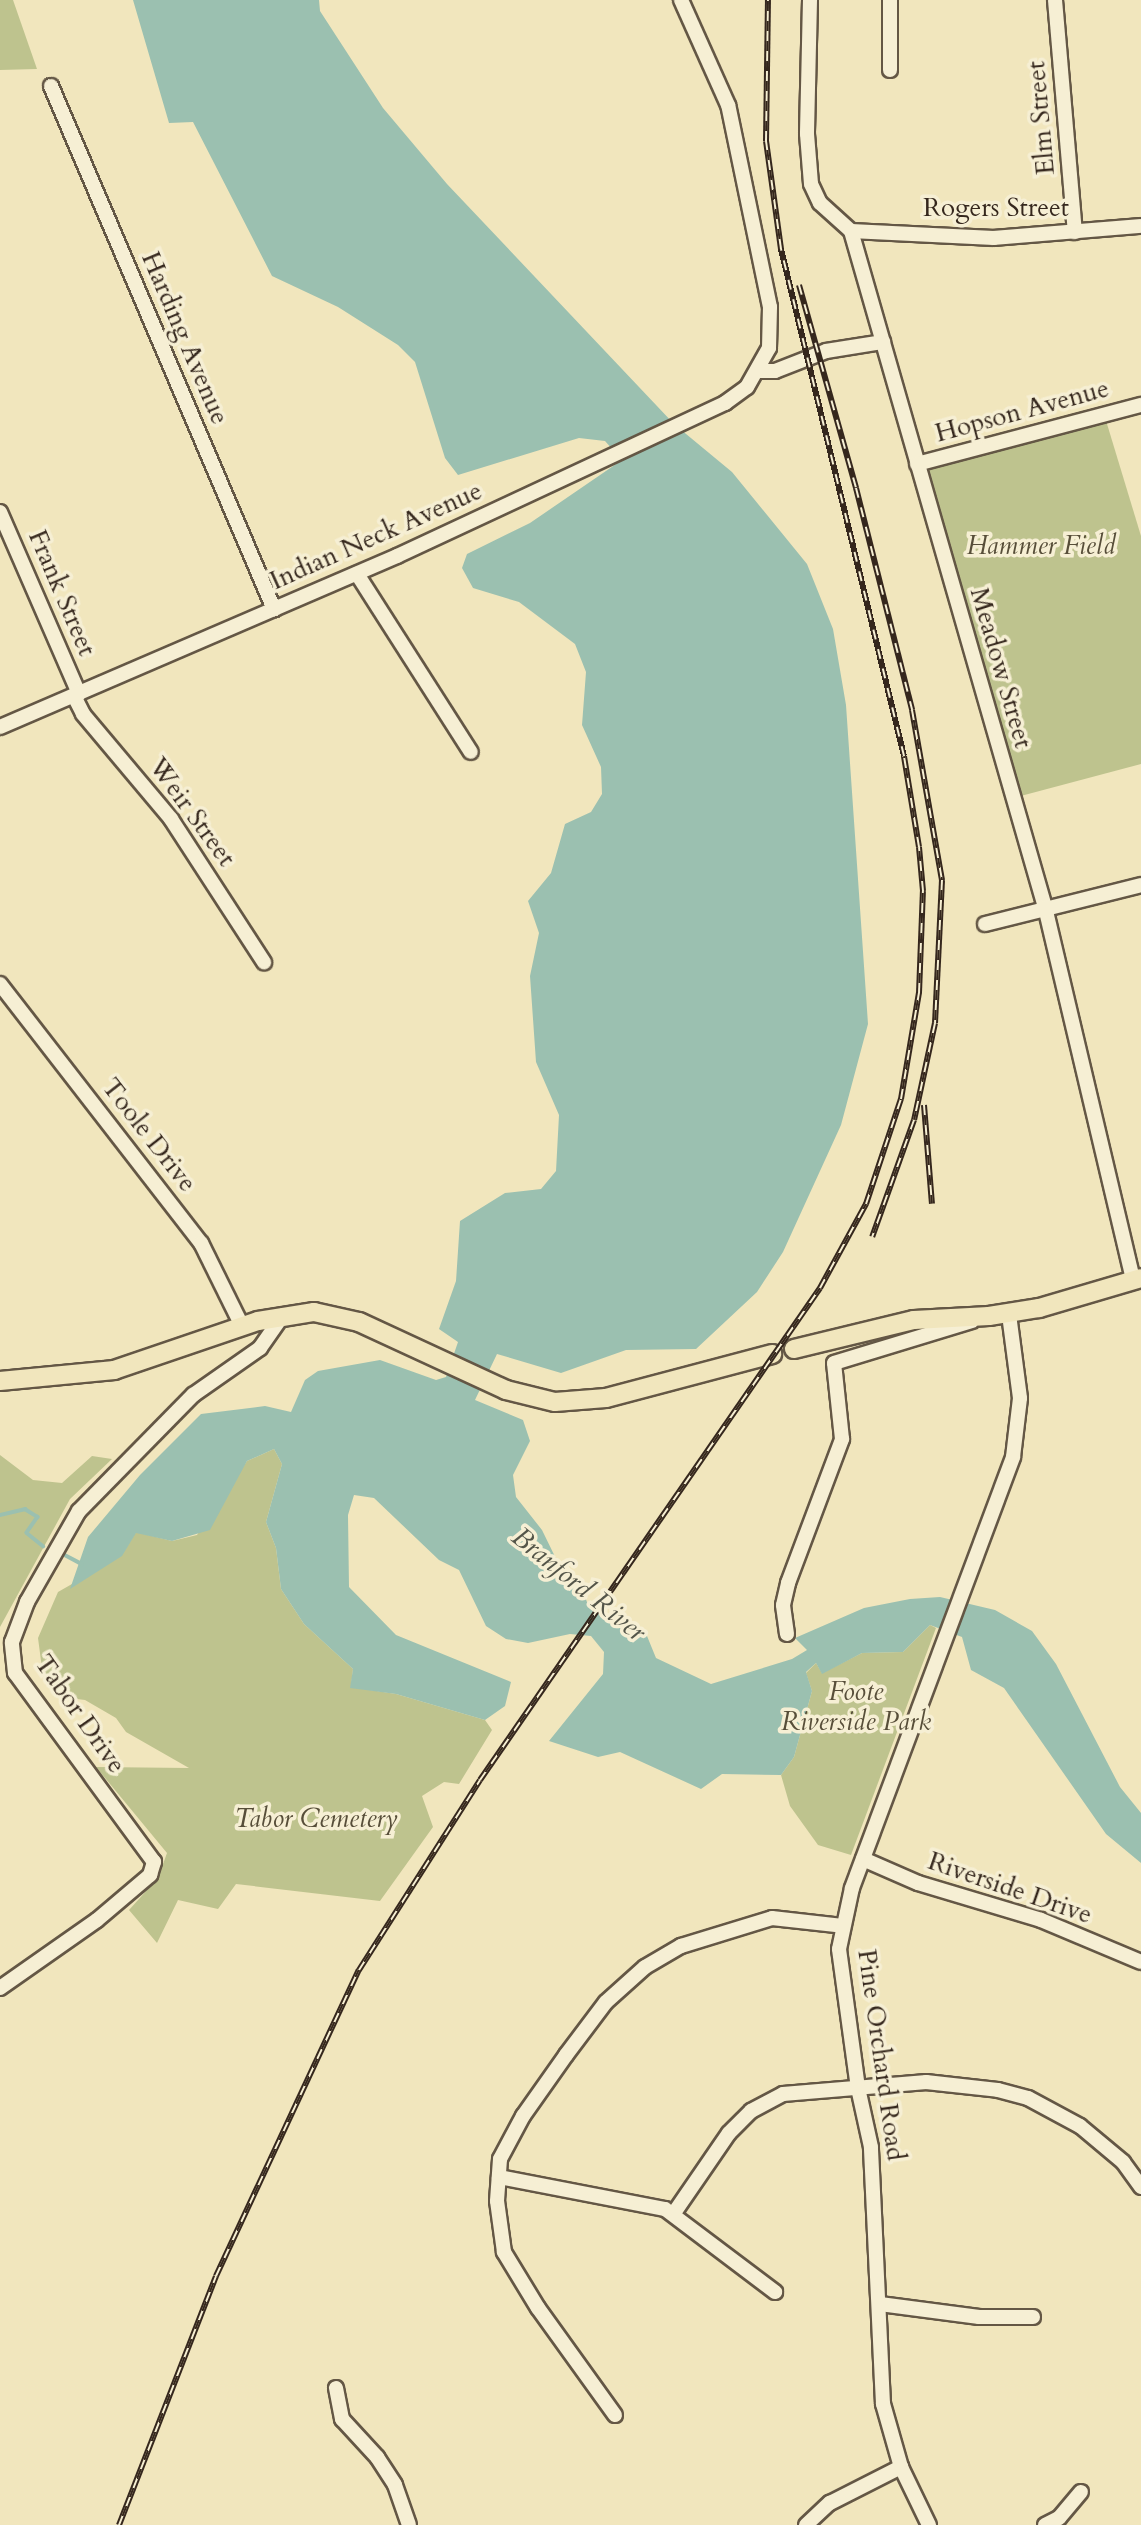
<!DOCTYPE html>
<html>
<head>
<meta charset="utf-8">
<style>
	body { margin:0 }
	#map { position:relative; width:1141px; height:2525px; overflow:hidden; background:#f1e6bd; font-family:Cardo,serif }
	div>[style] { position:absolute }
	.green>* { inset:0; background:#bec38e }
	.water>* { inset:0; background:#9bc0b0 }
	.stream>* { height:3.5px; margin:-1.75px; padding:0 1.75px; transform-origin:1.75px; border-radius:1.75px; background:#9bc0b0 }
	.roads { filter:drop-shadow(2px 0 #645745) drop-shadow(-2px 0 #645745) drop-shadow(0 2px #645745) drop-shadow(0 -2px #645745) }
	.minor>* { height:14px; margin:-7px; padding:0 7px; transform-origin:7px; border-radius:7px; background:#f6efd4 }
	.major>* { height:18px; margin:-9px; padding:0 9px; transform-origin:9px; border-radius:9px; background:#f1e6bd }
	.rail>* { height:6px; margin-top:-3px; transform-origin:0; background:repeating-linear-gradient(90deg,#f6efd4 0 10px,#35271d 0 20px); box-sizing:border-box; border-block:2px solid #35271d }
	span { translate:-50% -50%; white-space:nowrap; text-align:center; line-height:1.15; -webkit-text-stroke:7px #f6efd4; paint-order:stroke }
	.street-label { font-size:26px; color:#35271d }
	.park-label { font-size:26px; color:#574e39; font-style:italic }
	.water-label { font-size:28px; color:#545549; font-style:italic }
</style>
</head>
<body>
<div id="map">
	<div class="green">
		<i style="clip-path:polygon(0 0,13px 0,37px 69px,0 70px)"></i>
		<i style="clip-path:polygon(1104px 414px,1141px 536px,1141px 764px,1013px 798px,917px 464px)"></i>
		<i style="clip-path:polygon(274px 1449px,282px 1464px,266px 1522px,276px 1548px,281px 1589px,304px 1624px,353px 1669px,351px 1687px,396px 1694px,485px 1720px,492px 1730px,459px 1784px,444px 1782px,422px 1796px,433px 1827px,380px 1901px,236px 1884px,218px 1909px,178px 1900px,157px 1943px,129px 1910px,158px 1878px,167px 1853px,96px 1767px,189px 1768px,126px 1732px,116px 1718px,85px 1700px,61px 1697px,43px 1676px,38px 1638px,58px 1592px,121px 1556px,136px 1532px,172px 1541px,197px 1535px,247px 1461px)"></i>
		<i style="clip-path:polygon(0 1455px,33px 1480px,62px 1483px,92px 1456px,112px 1459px,70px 1499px,0 1627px)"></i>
		<i style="clip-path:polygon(930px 1625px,936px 1628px,851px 1855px,818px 1845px,790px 1806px,781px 1775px,794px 1757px,812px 1691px,806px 1673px,816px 1663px,822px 1673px,862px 1653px,903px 1652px)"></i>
	</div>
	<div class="water">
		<i style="clip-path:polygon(133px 0,319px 0,320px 11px,383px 108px,447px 184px,674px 424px,732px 472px,807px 564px,833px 629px,846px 705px,868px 1024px,841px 1125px,783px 1252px,757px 1292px,696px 1349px,626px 1350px,561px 1373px,497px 1354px,475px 1400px,523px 1420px,530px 1441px,513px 1475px,516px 1497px,542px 1530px,562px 1571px,579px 1580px,588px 1605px,613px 1623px,647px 1636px,656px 1658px,711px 1684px,792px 1659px,807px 1650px,795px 1638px,864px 1608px,910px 1599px,940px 1597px,995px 1610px,1032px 1631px,1056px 1664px,1120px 1787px,1141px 1813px,1141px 1863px,1106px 1834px,1004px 1688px,971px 1670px,962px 1637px,930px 1625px,903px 1652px,862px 1653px,822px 1674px,816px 1663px,806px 1672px,812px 1691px,794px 1757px,781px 1775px,722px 1774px,701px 1789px,620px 1752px,598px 1757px,549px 1741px,603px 1674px,604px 1652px,591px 1636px,570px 1634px,528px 1643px,506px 1639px,486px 1626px,459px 1570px,439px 1560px,374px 1498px,354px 1495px,348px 1515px,349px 1587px,396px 1635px,511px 1682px,505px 1706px,485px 1720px,396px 1694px,350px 1688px,353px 1669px,304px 1624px,281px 1589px,276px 1548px,266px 1522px,282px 1464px,274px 1449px,247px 1461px,210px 1530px,172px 1541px,136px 1533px,122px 1556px,70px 1589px,88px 1537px,140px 1475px,201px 1414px,265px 1406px,291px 1412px,305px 1380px,318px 1371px,380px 1360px,436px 1380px,446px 1377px,458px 1342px,439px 1329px,456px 1281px,460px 1221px,505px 1193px,541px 1189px,556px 1171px,559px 1115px,536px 1062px,530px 976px,539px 933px,528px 901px,551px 873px,565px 824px,591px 812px,602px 794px,601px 767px,582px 725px,586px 672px,575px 644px,519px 602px,473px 588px,462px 568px,467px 554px,530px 523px,622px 460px,605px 441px,579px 438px,458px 475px,445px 458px,415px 362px,398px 345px,338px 307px,272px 276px,193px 122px,169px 123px)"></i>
	</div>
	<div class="stream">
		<i style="left:0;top:1515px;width:26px;rotate:-13deg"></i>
		<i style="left:25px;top:1509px;width:15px;rotate:32deg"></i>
		<i style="left:38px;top:1517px;width:19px;rotate:125deg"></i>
		<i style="left:27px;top:1533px;width:21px;rotate:39deg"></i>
		<i style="left:65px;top:1555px;width:19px;rotate:28deg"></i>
	</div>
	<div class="roads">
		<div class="minor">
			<i style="left:810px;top:0;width:134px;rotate:91.3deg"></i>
			<i style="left:807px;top:134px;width:50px;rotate:85.4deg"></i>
			<i style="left:811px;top:184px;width:21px;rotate:65deg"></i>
			<i style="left:820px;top:203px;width:42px;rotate:42.1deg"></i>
			<i style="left:851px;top:231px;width:703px;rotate:73.99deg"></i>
			<i style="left:1045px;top:907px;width:383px;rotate:76.7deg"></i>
			<i style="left:890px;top:0;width:70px;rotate:90deg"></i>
			<i style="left:1055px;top:0;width:233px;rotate:85.1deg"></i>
			<i style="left:51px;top:86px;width:569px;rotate:66.91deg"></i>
			<i style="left:851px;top:231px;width:143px;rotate:2.8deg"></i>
			<i style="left:994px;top:238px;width:147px;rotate:-4.7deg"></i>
			<i style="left:760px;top:371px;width:15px"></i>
			<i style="left:775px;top:371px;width:55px;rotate:-21.4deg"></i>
			<i style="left:826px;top:351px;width:58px;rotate:-9deg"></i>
			<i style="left:917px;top:464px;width:232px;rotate:-14.8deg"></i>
			<i style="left:0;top:512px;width:198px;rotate:66.5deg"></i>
			<i style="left:357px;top:574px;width:211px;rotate:57.4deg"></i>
			<i style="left:74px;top:696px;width:20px;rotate:63deg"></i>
			<i style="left:83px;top:714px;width:137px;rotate:50deg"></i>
			<i style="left:171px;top:819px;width:171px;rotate:57deg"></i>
			<i style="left:0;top:727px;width:432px;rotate:-23.3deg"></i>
			<i style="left:397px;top:556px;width:362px;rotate:-25deg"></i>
			<i style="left:725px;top:403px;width:27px;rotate:-36deg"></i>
			<i style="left:747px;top:387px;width:45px;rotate:-60.6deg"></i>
			<i style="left:769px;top:348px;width:41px;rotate:-88.6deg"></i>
			<i style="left:770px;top:307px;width:206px;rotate:-101.7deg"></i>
			<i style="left:728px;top:105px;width:115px;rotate:-114.1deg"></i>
			<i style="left:985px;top:924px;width:161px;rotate:-14deg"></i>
			<i style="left:0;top:984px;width:328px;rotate:52.2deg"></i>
			<i style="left:201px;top:1243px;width:93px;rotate:63.7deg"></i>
			<i style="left:787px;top:1634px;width:29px;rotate:-98deg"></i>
			<i style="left:783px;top:1605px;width:23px;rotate:-77deg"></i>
			<i style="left:788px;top:1583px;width:154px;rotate:-69.4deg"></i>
			<i style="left:842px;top:1439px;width:76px;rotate:-96deg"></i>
			<i style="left:834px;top:1363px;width:144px;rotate:-16.9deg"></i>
			<i style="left:863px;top:1859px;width:60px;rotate:23.6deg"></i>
			<i style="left:918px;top:1883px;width:128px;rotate:16.7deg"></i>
			<i style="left:1041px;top:1920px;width:108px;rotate:22.8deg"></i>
			<i style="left:0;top:1988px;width:118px;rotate:-35deg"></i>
			<i style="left:97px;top:1920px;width:70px;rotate:-40.3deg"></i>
			<i style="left:150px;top:1875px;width:14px;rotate:-73deg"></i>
			<i style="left:154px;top:1862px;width:235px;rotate:-126.3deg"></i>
			<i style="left:15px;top:1673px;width:31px;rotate:-96deg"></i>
			<i style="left:12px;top:1642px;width:43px;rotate:-69.4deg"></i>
			<i style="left:27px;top:1602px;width:105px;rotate:-60.3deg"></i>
			<i style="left:79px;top:1511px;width:163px;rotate:-45.5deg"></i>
			<i style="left:193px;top:1395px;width:82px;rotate:-35deg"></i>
			<i style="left:260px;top:1348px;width:40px;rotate:-55.1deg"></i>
			<i style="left:499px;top:2177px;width:169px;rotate:10.9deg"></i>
			<i style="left:665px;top:2209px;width:138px;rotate:37deg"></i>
			<i style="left:674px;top:2213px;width:97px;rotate:-55.5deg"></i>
			<i style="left:729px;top:2133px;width:31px;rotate:-45deg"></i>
			<i style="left:751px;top:2111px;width:36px;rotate:-28deg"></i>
			<i style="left:783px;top:2094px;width:144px;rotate:-4.8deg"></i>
			<i style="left:926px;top:2082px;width:72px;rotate:6.3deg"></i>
			<i style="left:998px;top:2090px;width:31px;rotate:15deg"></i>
			<i style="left:1028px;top:2098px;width:59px;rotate:28.3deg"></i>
			<i style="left:1080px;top:2126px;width:56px;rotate:39.9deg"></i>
			<i style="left:1123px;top:2162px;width:31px;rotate:54deg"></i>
			<i style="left:880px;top:2304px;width:100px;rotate:7.5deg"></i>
			<i style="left:979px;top:2317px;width:54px"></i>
			<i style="left:336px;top:2388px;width:32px;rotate:79deg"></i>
			<i style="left:342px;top:2419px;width:52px;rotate:47.4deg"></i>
			<i style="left:377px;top:2457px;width:33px;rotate:57deg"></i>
			<i style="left:395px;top:2485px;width:42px;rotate:70.7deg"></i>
			<i style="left:615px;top:2415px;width:132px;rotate:-125.7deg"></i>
			<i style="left:538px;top:2308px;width:66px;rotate:-121.3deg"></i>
			<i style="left:504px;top:2252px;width:51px;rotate:-97.8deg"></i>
			<i style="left:497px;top:2201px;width:42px;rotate:-85.9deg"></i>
			<i style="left:500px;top:2159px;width:49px;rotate:-61.9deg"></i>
			<i style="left:523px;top:2116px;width:75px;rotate:-54.8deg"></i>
			<i style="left:566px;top:2055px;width:66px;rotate:-53deg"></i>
			<i style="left:606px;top:2002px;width:52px;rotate:-41.9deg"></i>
			<i style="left:645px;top:1967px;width:42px;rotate:-30.3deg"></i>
			<i style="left:681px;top:1946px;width:95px;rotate:-17.1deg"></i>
			<i style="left:772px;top:1918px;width:71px;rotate:6.4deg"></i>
			<i style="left:806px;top:2525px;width:33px;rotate:-43deg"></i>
			<i style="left:830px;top:2503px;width:80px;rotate:-26.9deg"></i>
			<i style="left:929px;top:2525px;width:64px;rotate:-115.8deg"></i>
			<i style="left:901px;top:2467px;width:66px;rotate:-105.9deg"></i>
			<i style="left:883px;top:2404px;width:257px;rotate:-92.7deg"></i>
			<i style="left:871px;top:2147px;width:60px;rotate:-102.4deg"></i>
			<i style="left:858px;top:2088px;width:140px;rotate:-97.8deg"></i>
			<i style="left:839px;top:1949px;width:62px;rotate:-78deg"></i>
			<i style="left:852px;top:1888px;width:460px;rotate:-69.5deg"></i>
			<i style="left:1013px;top:1457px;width:59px;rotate:-83.2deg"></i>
			<i style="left:1020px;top:1398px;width:85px;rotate:-97.5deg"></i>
			<i style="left:1045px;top:2525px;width:16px;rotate:-27deg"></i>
			<i style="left:1059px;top:2518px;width:34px;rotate:-50deg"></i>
		</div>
		<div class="major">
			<i style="left:794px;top:1349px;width:123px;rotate:-13.6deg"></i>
			<i style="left:914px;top:1320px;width:75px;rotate:-3.1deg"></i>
			<i style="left:989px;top:1316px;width:51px;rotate:-9.1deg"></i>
			<i style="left:1039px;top:1308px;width:106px;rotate:-16.4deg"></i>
			<i style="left:0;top:1381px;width:115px;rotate:-5.5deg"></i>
			<i style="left:114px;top:1370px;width:152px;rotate:-18.8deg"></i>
			<i style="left:258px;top:1321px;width:57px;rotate:-9.1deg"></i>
			<i style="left:314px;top:1312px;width:46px;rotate:12.5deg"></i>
			<i style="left:359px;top:1322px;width:162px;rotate:24.8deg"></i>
			<i style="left:506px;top:1390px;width:50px;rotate:13.8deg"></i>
			<i style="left:555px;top:1402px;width:51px;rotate:-4.5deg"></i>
			<i style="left:606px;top:1398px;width:172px;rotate:-14.8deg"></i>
		</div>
	</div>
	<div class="rail">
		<i style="left:799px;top:285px;width:211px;rotate:74.3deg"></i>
		<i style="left:856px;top:488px;width:229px;rotate:75.8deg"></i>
		<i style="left:912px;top:710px;width:173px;rotate:80deg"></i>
		<i style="left:942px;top:880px;width:143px;rotate:92.8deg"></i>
		<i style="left:935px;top:1023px;width:99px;rotate:102.2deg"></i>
		<i style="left:914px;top:1120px;width:124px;rotate:109.7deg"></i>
		<i style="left:924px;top:1105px;width:99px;rotate:85.4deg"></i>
		<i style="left:119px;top:2525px;width:267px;rotate:-68.7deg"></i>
		<i style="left:216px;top:2276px;width:338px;rotate:-65deg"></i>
		<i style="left:359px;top:1970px;width:225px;rotate:-57.5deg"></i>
		<i style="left:480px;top:1780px;width:598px;rotate:-55.35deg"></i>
		<i style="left:820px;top:1288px;width:96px;rotate:-61.3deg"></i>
		<i style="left:866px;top:1204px;width:111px;rotate:-71.6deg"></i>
		<i style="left:901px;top:1099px;width:108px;rotate:-80.4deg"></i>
		<i style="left:919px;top:993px;width:102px;rotate:-87.8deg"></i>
		<i style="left:923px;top:891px;width:44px;rotate:-95.2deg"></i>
		<i style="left:919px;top:847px;width:92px;rotate:-99.4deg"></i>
		<i style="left:904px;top:756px;width:522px;rotate:-103.64deg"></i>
		<i style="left:781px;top:249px;width:109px;rotate:-97.9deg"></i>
		<i style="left:766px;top:141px;width:141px;rotate:-89.2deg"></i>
	</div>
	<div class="street-label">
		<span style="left:1041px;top:118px;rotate:-95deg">Elm Street</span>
		<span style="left:996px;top:208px">Rogers Street</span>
		<span style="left:185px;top:338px;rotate:67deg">Harding Avenue</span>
		<span style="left:1022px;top:411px;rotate:-15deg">Hopson Avenue</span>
		<span style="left:376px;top:536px;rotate:-24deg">Indian Neck Avenue</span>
		<span style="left:62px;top:593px;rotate:67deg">Frank Street</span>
		<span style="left:1001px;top:668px;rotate:74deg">Meadow Street</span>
		<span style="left:192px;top:812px;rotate:54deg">Weir Street</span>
		<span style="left:149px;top:1135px;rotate:52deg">Toole Drive</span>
		<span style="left:80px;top:1714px;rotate:55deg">Tabor Drive</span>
		<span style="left:1010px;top:1888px;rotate:19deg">Riverside Drive</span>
		<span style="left:881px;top:2055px;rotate:82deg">Pine Orchard Road</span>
	</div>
	<div class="park-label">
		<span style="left:1041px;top:546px">Hammer Field</span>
		<span style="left:856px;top:1707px">Foote<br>Riverside Park</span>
		<span style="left:316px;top:1819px">Tabor Cemetery</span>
	</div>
	<div class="water-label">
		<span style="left:579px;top:1584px;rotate:39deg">Branford River</span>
	</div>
</div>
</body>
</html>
